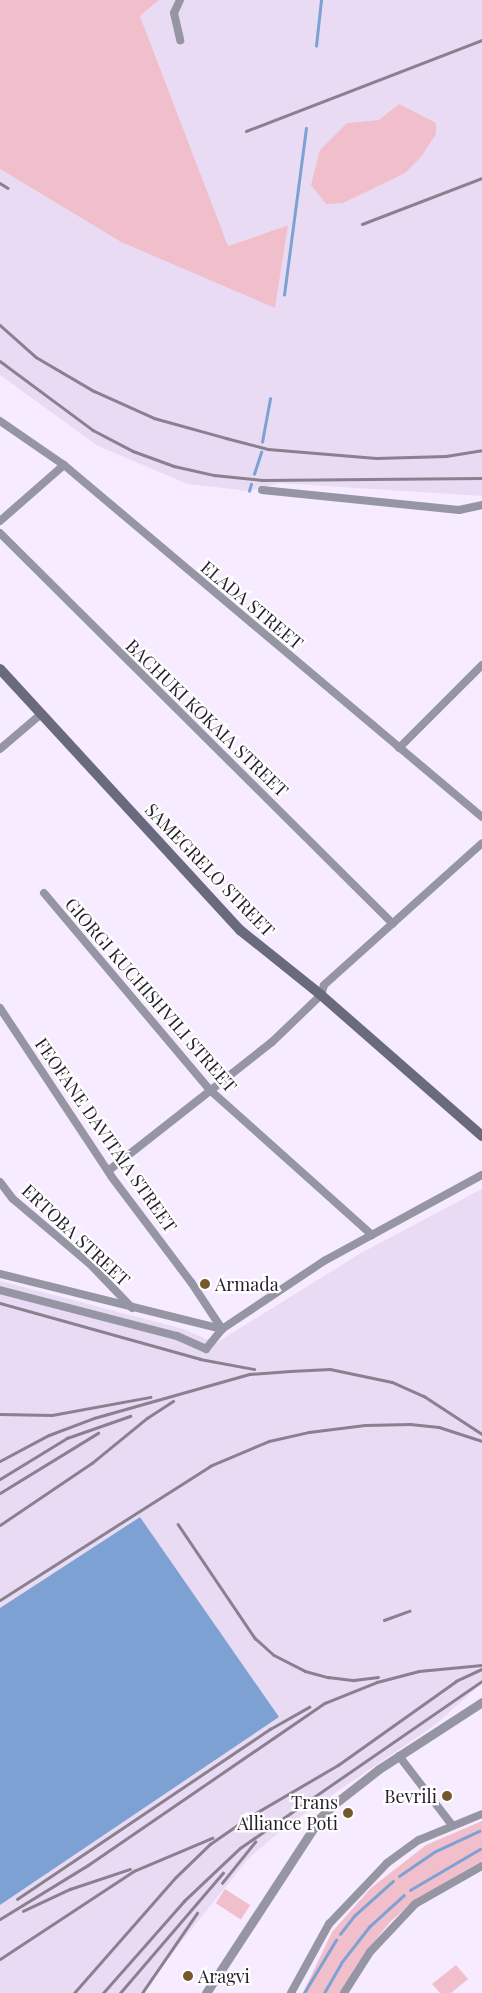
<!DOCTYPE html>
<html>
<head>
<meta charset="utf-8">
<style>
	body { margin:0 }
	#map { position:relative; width:482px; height:1993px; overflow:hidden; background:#f6ebff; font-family:"Playfair Display",serif }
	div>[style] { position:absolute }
	.built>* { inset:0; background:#e8dbf3 }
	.green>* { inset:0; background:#f1becb; transform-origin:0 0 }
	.water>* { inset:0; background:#7ea1d3 }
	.stream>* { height:2.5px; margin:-1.25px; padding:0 1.25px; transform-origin:1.25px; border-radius:1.25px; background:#7ea1d3 }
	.minor>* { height:8px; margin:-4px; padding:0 4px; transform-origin:4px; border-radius:4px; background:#9595a4 }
	.tertiary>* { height:9px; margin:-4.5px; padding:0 4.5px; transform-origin:4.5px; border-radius:4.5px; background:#9595a4 }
	.secondary>* { height:10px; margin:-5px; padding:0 5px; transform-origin:5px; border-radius:5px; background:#6a6a7f }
	.rail>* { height:2.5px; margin:-1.25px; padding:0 1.25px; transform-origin:1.25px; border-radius:1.25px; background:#898090 }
	.dots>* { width:14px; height:14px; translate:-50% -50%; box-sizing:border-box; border:2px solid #fff; border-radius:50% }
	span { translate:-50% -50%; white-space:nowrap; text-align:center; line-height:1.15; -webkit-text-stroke:4.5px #fff; paint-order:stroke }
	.street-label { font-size:18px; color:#241e2a }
	.poi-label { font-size:18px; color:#241e2a }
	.left { translate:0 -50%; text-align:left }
	.right { translate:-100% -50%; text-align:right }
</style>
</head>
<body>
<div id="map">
	<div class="built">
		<i style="clip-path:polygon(159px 0,482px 0,482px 496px,280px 483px,249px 491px,188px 484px,98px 446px,0 375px,0 169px,121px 242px,275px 307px,287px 225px,228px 246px,140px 16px)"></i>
		<i style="clip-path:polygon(482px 1189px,482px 1683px,435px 1725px,285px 1827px,248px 1859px,140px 1993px,0 1993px,0 1905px,278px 1717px,140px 1517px,0 1608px,0 1281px,183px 1329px,216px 1343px,361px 1253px)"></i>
	</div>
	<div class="green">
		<i style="clip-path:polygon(0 0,159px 0,140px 16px,228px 246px,288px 225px,275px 308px,121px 242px,0 169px)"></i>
		<i style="clip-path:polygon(399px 104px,436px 123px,436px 134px,421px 157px,405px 173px,343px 203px,326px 204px,311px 185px,320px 150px,347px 123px,379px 120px)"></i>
		<i style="clip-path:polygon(482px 1821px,482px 1861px,418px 1898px,391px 1921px,368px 1949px,341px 1993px,303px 1993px,332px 1932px,371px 1888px,426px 1845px)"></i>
		<i style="left:225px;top:1889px;width:30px;height:17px;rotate:33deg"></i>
		<i style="clip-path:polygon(456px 1965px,468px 1979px,451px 1993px,440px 1993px,432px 1984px)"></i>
	</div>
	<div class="water">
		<i style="clip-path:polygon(140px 1517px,279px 1717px,0 1905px,0 1608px)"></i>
	</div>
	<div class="stream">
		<i style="left:316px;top:46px;width:46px;rotate:-83.8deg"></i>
		<i style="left:284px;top:295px;width:168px;rotate:-82.5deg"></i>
		<i style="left:262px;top:442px;width:44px;rotate:-79.5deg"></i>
		<i style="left:254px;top:474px;width:23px;rotate:-72deg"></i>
		<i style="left:249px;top:491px;width:7px;rotate:-74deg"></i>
		<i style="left:399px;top:1876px;width:42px;rotate:-34.4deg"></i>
		<i style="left:434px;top:1852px;width:50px;rotate:-25deg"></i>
		<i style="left:410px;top:1890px;width:81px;rotate:-30.4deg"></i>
		<i style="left:340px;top:1934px;width:23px;rotate:-52deg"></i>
		<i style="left:354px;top:1916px;width:52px;rotate:-41.9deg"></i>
		<i style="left:304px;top:1993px;width:62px;rotate:-58.9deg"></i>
		<i style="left:324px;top:1993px;width:34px;rotate:-60deg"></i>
		<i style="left:341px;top:1963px;width:46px;rotate:-52.1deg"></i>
		<i style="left:369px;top:1927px;width:47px;rotate:-42.4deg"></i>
	</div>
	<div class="minor">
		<i style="left:180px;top:0;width:14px;rotate:115deg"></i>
		<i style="left:174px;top:13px;width:28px;rotate:77deg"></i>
		<i style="left:0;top:421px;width:78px;rotate:34.5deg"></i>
		<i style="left:64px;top:465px;width:546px;rotate:40.1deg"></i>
		<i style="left:262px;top:490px;width:198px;rotate:5.8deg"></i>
		<i style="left:459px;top:510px;width:24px;rotate:-12deg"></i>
		<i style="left:0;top:521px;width:85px;rotate:-41.2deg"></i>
		<i style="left:0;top:533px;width:554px;rotate:44.85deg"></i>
		<i style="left:399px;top:748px;width:117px;rotate:-45deg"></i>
		<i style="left:0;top:749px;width:54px;rotate:-40.5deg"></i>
		<i style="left:44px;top:893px;width:259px;rotate:49.9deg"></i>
		<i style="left:211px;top:1091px;width:216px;rotate:41.8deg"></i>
		<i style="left:0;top:1008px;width:201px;rotate:56.5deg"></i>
		<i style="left:111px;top:1176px;width:133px;rotate:53deg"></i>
		<i style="left:191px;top:1282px;width:56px;rotate:56.6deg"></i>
		<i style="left:108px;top:1171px;width:209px;rotate:-38.2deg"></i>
		<i style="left:272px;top:1042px;width:68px;rotate:-43.8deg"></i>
		<i style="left:321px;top:995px;width:10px;rotate:-73deg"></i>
		<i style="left:324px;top:985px;width:212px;rotate:-41.9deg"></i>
		<i style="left:0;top:1182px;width:21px;rotate:53deg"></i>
		<i style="left:13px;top:1199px;width:101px;rotate:40.2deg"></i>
		<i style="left:90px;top:1264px;width:61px;rotate:46.3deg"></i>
		<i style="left:0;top:1274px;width:229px;rotate:13.9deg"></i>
		<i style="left:0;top:1290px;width:183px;rotate:14.6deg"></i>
		<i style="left:177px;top:1336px;width:32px;rotate:24deg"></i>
		<i style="left:206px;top:1349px;width:26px;rotate:-51deg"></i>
		<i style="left:222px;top:1329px;width:123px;rotate:-33.7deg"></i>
		<i style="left:324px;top:1261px;width:180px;rotate:-28.6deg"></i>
		<i style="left:399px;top:1756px;width:87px;rotate:52.5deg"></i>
		<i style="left:291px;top:1993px;width:79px;rotate:-61.2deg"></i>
		<i style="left:329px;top:1924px;width:84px;rotate:-46.4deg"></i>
		<i style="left:387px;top:1863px;width:39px;rotate:-36deg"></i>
		<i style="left:419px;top:1840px;width:68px;rotate:-22.4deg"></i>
		<i style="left:344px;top:1993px;width:49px;rotate:-57.6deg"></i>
		<i style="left:370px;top:1952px;width:66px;rotate:-46.8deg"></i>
		<i style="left:415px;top:1904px;width:77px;rotate:-29.6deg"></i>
	</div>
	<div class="tertiary">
		<i style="left:206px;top:1993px;width:209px;rotate:-56.9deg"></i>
		<i style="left:320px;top:1818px;width:18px;rotate:-45deg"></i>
		<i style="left:333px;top:1805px;width:58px;rotate:-38deg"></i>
		<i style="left:379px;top:1769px;width:123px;rotate:-33deg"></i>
	</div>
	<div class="secondary">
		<i style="left:0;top:669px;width:355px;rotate:47.4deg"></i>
		<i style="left:240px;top:930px;width:104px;rotate:38.7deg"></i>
		<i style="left:321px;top:995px;width:214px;rotate:41.2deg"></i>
	</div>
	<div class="rail">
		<i style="left:246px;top:131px;width:253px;rotate:-21.1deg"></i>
		<i style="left:0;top:183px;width:9px;rotate:32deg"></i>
		<i style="left:362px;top:224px;width:129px;rotate:-21deg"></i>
		<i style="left:0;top:325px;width:48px;rotate:41.6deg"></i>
		<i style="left:36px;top:357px;width:67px;rotate:30.4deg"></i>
		<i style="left:94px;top:391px;width:66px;rotate:24.2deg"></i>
		<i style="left:154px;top:418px;width:75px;rotate:15.5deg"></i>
		<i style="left:226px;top:438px;width:43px;rotate:14.7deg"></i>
		<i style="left:268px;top:449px;width:108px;rotate:4.8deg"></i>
		<i style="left:376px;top:458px;width:70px;rotate:-1.6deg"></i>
		<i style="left:446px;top:456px;width:36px;rotate:-9deg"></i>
		<i style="left:0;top:361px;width:116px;rotate:36.6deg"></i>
		<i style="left:93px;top:430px;width:45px;rotate:27.7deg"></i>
		<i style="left:133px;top:451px;width:44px;rotate:20.1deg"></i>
		<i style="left:174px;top:466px;width:41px;rotate:12.7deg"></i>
		<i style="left:214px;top:475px;width:48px;rotate:5.9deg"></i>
		<i style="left:262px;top:480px;width:220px;rotate:-0.5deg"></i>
		<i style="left:0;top:1303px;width:208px;rotate:15.6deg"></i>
		<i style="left:200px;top:1359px;width:55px;rotate:10.5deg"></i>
		<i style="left:0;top:1414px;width:52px;rotate:1.1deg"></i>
		<i style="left:52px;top:1415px;width:100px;rotate:-10.4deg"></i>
		<i style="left:0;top:1461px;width:55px;rotate:-28deg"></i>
		<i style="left:49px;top:1435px;width:48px;rotate:-20.7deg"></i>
		<i style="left:94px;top:1418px;width:162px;rotate:-15.8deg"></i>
		<i style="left:250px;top:1374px;width:40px;rotate:-4.3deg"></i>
		<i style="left:290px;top:1371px;width:40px;rotate:-2.9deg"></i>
		<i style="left:330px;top:1369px;width:63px;rotate:11.8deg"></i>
		<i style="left:392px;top:1382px;width:35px;rotate:24deg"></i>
		<i style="left:424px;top:1396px;width:69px;rotate:33.2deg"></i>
		<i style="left:0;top:1479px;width:79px;rotate:-31.5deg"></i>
		<i style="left:67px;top:1438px;width:67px;rotate:-19.2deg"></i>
		<i style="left:0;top:1493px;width:115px;rotate:-31.5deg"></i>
		<i style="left:178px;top:1524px;width:138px;rotate:56deg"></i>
		<i style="left:255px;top:1638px;width:25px;rotate:42deg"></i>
		<i style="left:274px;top:1655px;width:35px;rotate:27deg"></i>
		<i style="left:305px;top:1671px;width:24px;rotate:15deg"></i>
		<i style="left:328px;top:1677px;width:26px;rotate:7deg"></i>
		<i style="left:354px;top:1680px;width:24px;rotate:-7deg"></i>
		<i style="left:0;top:1525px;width:111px;rotate:-34deg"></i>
		<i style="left:92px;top:1463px;width:71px;rotate:-39.3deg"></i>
		<i style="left:147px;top:1418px;width:31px;rotate:-33deg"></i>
		<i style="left:0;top:1600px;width:249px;rotate:-32.5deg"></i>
		<i style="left:210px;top:1466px;width:64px;rotate:-23deg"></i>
		<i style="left:269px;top:1441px;width:41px;rotate:-12.7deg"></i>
		<i style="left:309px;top:1432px;width:56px;rotate:-7.1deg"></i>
		<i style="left:365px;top:1425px;width:45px;rotate:-1.3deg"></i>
		<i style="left:410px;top:1424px;width:29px;rotate:6deg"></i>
		<i style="left:439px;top:1427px;width:45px;rotate:18deg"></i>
		<i style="left:384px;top:1620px;width:27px;rotate:-20deg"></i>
		<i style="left:222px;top:1883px;width:53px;rotate:-51.2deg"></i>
		<i style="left:17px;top:1899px;width:305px;rotate:-33.9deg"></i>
		<i style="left:270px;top:1729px;width:45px;rotate:-29.4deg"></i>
		<i style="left:23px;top:1911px;width:52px;rotate:-25.1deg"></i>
		<i style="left:70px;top:1889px;width:63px;rotate:-18.4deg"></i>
		<i style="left:0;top:1919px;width:103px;rotate:-31.5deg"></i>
		<i style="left:88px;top:1865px;width:287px;rotate:-34.4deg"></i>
		<i style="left:325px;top:1703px;width:56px;rotate:-22deg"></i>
		<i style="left:377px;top:1682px;width:43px;rotate:-14.7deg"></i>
		<i style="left:419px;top:1671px;width:63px;rotate:-5.4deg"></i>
		<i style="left:0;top:1959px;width:160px;rotate:-33.3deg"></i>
		<i style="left:134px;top:1871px;width:85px;rotate:-22.9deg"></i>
		<i style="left:74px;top:1993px;width:154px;rotate:-48.7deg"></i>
		<i style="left:176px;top:1877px;width:47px;rotate:-44.1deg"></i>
		<i style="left:210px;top:1844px;width:47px;rotate:-34.7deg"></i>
		<i style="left:249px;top:1817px;width:103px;rotate:-30.3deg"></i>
		<i style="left:338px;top:1765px;width:145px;rotate:-35.4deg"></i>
		<i style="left:456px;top:1681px;width:29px;rotate:-25deg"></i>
		<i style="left:103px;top:1993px;width:123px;rotate:-48.6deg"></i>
		<i style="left:184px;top:1901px;width:77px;rotate:-43.4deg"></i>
		<i style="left:240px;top:1848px;width:294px;rotate:-34.6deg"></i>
		<i style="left:120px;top:1993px;width:158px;rotate:-49.4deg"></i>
		<i style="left:142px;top:1993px;width:97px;rotate:-55.5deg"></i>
	</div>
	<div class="dots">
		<i style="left:205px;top:1284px;background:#73592b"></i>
		<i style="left:447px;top:1796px;background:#73592b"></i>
		<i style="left:348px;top:1813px;background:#73592b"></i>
		<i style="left:188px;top:1976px;background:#73592b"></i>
	</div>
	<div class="street-label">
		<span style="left:252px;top:605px;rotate:40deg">ELADA STREET</span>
		<span style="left:207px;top:718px;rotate:44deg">BACHUKI KOKAIA STREET</span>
		<span style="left:210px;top:870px;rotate:46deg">SAMEGRELO STREET</span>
		<span style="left:151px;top:995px;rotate:49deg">GIORGI KUCHISHVILI STREET</span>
		<span style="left:106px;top:1135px;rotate:55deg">FEOFANE DAVITAIA STREET</span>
		<span style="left:76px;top:1235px;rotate:43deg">ERTOBA STREET</span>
	</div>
	<div class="poi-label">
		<span class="left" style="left:215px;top:1284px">Armada</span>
		<span class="right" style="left:437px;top:1796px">Bevrili</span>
		<span class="right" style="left:338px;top:1813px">Trans<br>Alliance Poti</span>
		<span class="left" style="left:198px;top:1976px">Aragvi</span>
	</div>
</div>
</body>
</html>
